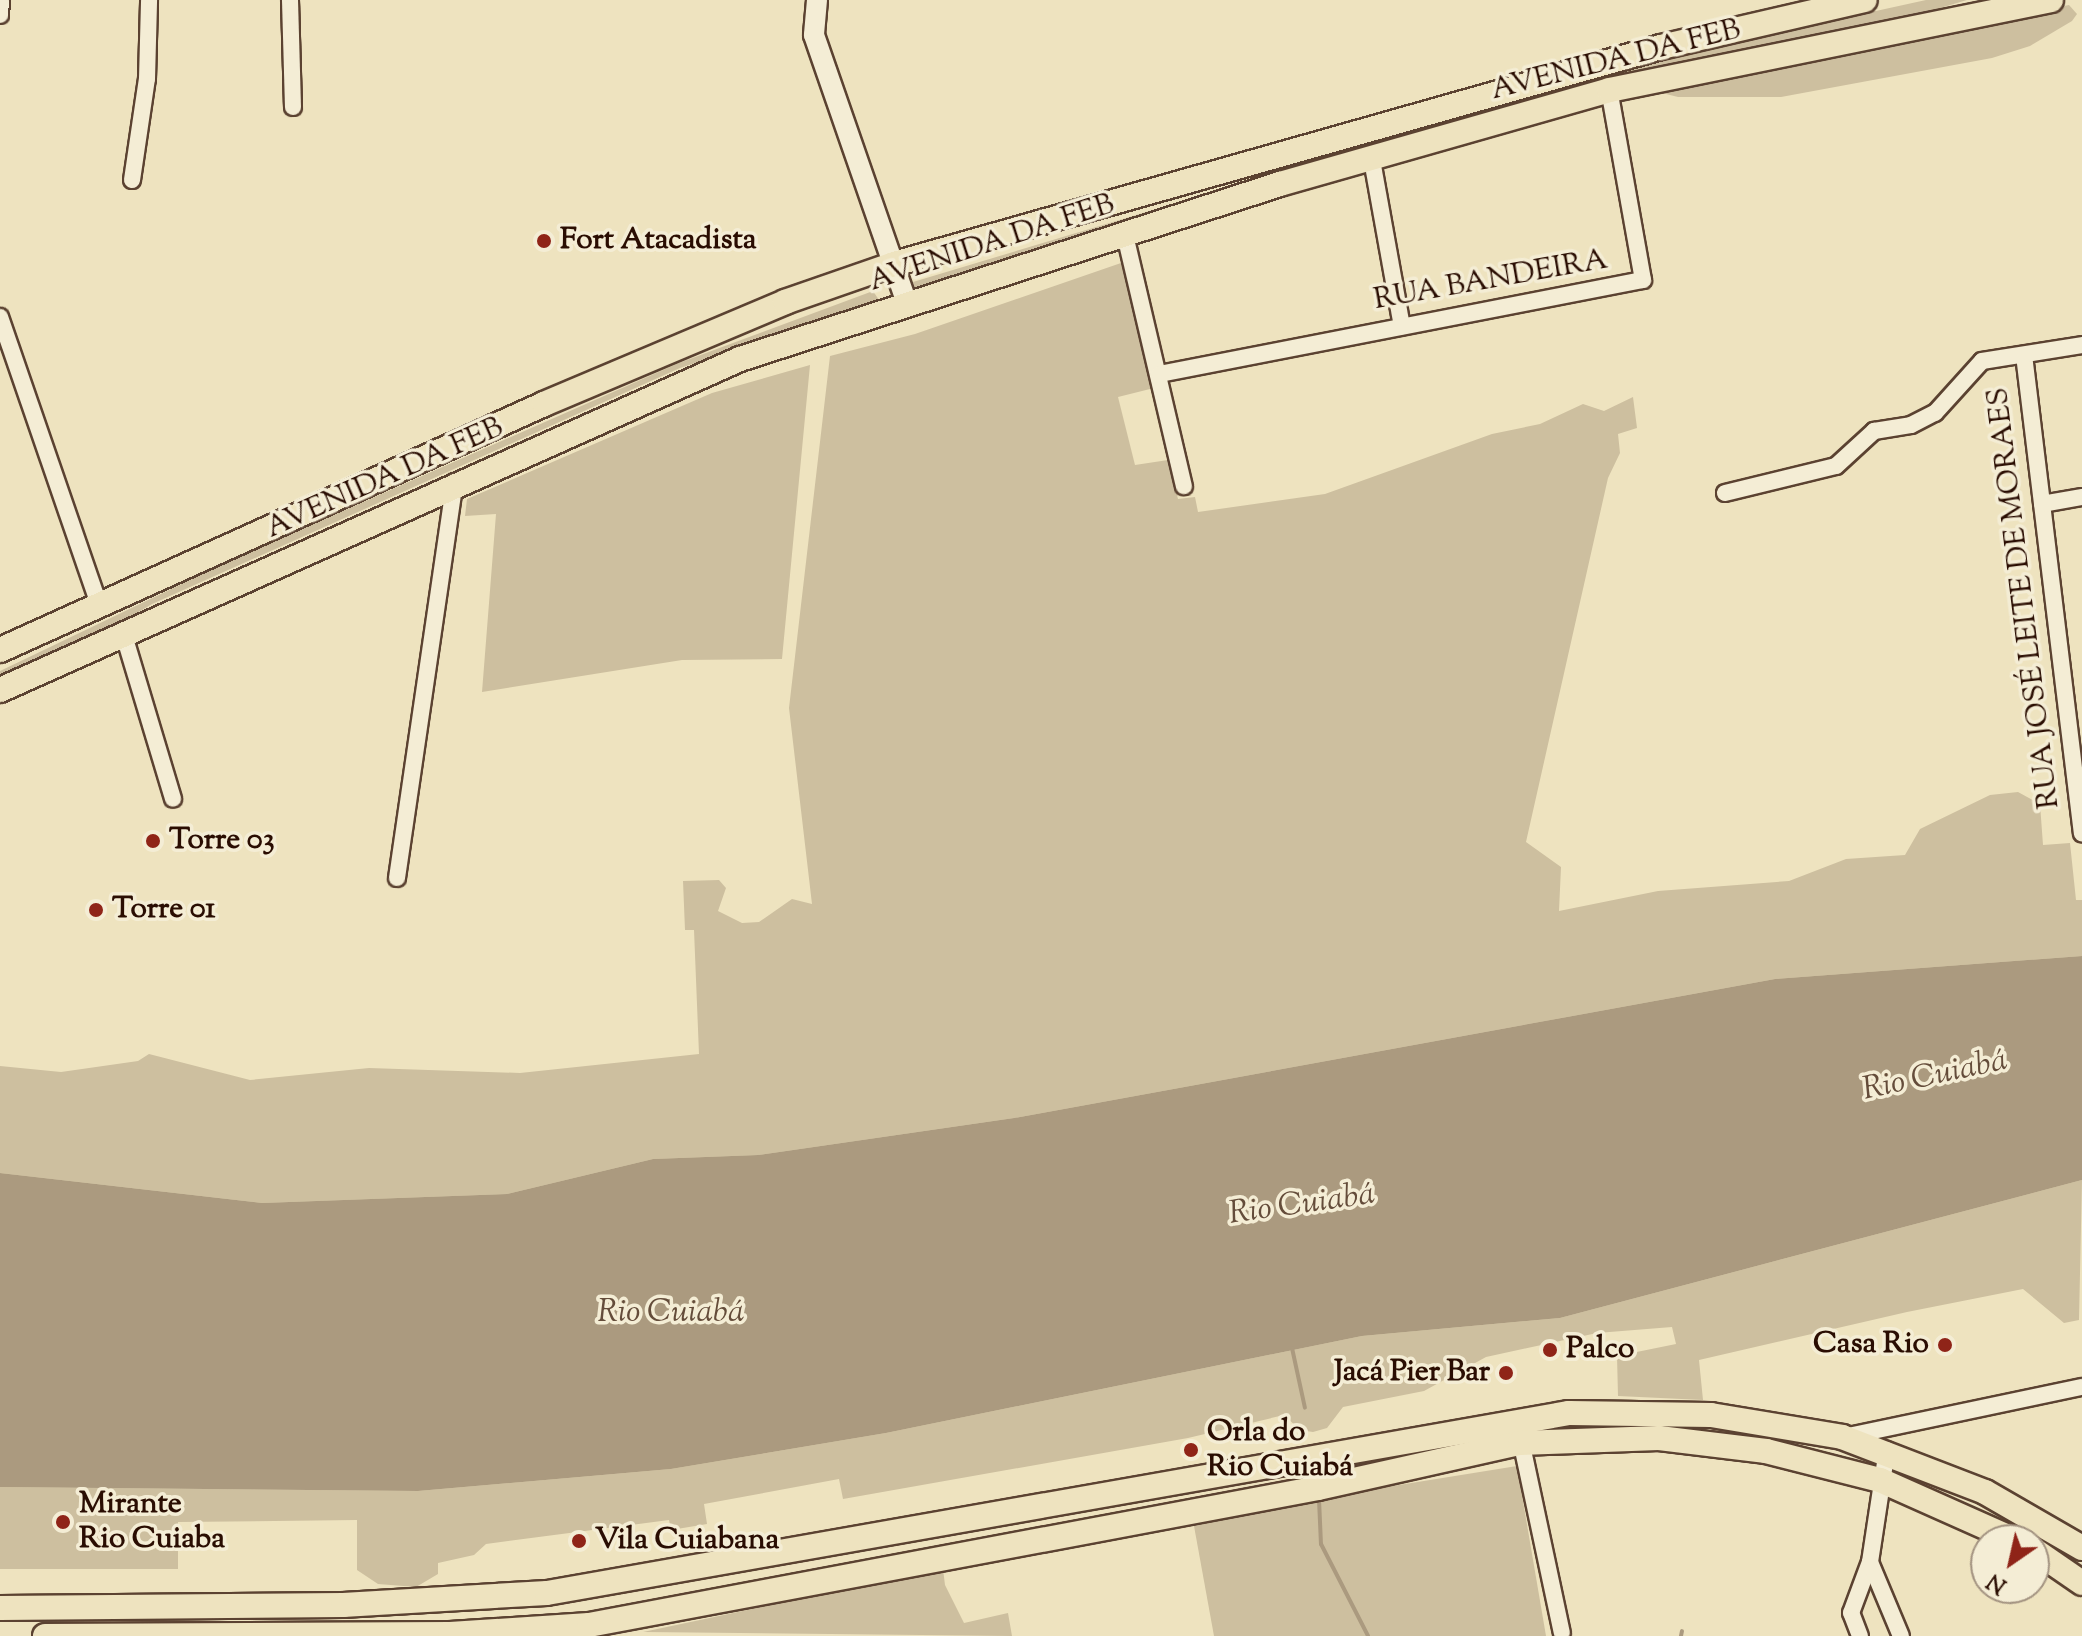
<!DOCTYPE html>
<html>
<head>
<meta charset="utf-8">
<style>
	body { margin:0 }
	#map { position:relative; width:2082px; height:1636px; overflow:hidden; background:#eee3bf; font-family:"Sorts Mill Goudy",serif }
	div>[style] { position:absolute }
	.green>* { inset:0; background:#cdbf9f }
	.water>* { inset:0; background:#ab9a7f }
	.stream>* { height:4px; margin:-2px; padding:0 2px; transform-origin:2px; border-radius:2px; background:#ab9a7f }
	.roads { filter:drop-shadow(2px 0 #5b4231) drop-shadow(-2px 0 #5b4231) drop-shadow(0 2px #5b4231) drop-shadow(0 -2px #5b4231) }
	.minor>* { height:16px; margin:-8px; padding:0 8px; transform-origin:8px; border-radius:8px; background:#f4edd5 }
	.tertiary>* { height:20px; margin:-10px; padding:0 10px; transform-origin:10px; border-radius:10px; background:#f4edd5 }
	.primary>* { height:24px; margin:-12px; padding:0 12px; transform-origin:12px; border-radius:12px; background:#eee3bf }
	.dots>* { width:22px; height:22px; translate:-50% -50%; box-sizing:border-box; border:4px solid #f4edd5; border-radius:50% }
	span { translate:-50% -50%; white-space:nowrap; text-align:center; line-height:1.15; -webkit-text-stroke:7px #f4edd5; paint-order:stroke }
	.street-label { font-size:30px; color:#2a0d02 }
	.poi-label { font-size:30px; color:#2a0d02; font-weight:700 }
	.left { translate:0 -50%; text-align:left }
	.right { translate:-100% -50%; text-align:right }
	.water-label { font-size:32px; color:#644c3a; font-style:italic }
	.north { position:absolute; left:1970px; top:1524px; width:80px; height:80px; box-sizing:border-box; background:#f4edd5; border:2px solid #a39381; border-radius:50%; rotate:214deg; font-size:22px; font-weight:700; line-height:32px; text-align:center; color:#2a0d02 }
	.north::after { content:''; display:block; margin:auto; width:28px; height:36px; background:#8f2418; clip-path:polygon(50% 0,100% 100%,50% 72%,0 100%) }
</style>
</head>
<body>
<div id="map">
	<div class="green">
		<i style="clip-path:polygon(1926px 0,1967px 0,1910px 17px,1705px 56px,1468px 119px,916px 291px,913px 282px,1566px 86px,1689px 52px)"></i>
		<i style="clip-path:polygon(2069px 5px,2077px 14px,2072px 21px,2030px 46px,1992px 58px,1781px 97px,1678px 97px,1646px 89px)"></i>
		<i style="clip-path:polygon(1121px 263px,1154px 388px,1118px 397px,1135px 465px,1168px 460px,1178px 499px,1195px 497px,1198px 512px,1325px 494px,1492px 434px,1540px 424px,1583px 404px,1604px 411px,1633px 397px,1637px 428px,1618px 434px,1620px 453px,1608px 478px,1526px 842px,1561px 867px,1559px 911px,1658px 891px,1789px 881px,1846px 859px,1905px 855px,1920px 829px,1990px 795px,2018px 792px,2040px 804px,2043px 845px,2070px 843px,2076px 900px,2082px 900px,2082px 956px,1775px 979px,1014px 1118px,758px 1155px,653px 1159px,507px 1194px,262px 1203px,0 1173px,0 1066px,61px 1072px,138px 1061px,149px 1054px,250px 1080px,369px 1068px,520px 1073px,699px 1054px,694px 930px,685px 930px,683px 881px,719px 880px,726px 888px,718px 911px,742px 923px,759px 922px,792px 899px,812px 904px,789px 708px,830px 356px,915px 334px)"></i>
		<i style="clip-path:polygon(873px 291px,881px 303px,680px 368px,152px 604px,107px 631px,0 679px,0 671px,238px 557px,679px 363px)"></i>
		<i style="clip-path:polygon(810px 365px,782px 659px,682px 660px,482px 692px,496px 514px,465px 516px,467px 499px,712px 393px)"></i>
		<i style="clip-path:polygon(2082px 1180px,2079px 1320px,2064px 1323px,2023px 1289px,1907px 1312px,1699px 1360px,1703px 1400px,1618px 1396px,1617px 1356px,1676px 1344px,1672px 1327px,1597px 1333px,1486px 1357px,1424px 1391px,1343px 1407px,1327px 1428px,1313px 1432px,1300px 1430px,1284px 1415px,1188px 1438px,843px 1499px,839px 1479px,704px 1504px,707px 1524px,671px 1530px,669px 1520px,486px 1544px,474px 1555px,438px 1563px,438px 1574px,416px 1587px,378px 1584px,357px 1570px,357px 1520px,178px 1522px,178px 1569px,0 1569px,0 1487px,418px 1491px,671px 1469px,886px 1433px,1362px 1336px,1560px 1318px)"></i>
		<i style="clip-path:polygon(1517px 1466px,1546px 1636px,1214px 1636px,1194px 1526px,1343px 1494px)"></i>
		<i style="clip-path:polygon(943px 1569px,945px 1585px,964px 1623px,1008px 1613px,1012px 1636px,643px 1632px)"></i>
	</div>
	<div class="water">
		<i style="clip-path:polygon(2082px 956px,2082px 1180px,1560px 1318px,1362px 1336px,886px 1433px,671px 1469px,418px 1491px,0 1487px,0 1173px,262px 1203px,507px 1194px,653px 1159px,758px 1155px,1014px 1118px,1775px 979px)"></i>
	</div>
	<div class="stream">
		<i style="left:1292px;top:1348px;width:61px;rotate:77.8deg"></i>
		<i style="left:1319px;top:1499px;width:45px;rotate:87.5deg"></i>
		<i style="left:1321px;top:1544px;width:103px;rotate:62.9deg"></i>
		<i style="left:1681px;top:1636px;width:5px;rotate:-79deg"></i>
	</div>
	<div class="roads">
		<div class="minor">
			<i style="left:290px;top:0;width:107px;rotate:88.4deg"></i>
			<i style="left:0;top:15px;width:15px;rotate:-86deg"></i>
			<i style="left:1372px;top:160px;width:169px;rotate:79.8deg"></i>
			<i style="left:132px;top:180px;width:102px;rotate:-81.6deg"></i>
			<i style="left:147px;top:79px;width:79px;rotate:-88.5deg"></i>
			<i style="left:1125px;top:235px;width:258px;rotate:76.8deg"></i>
			<i style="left:0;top:317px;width:301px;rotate:71deg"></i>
			<i style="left:2024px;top:355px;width:482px;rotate:83.1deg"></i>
			<i style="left:1159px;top:374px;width:493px;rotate:-11deg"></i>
			<i style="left:1643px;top:280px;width:193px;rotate:-100.1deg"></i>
			<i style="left:1725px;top:493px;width:114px;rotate:-13.7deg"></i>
			<i style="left:1836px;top:466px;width:52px;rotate:-42.6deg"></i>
			<i style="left:1874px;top:431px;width:37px;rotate:-9deg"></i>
			<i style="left:1911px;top:425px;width:27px;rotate:-27deg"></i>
			<i style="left:1935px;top:413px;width:70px;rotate:-47.9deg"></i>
			<i style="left:1982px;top:361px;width:101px;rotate:-9.1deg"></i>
			<i style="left:2042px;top:504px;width:41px;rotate:-9.9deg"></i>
			<i style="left:123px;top:632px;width:174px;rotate:73.3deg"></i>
			<i style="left:397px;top:878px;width:400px;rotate:-81.7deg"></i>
			<i style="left:1520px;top:1436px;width:201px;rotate:78deg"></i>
			<i style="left:1844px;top:1437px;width:243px;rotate:-11.9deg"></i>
			<i style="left:1870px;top:1562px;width:113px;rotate:-81.4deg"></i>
			<i style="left:1860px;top:1636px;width:25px;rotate:-111deg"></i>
			<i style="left:1851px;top:1613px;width:54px;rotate:-69.6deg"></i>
			<i style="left:1870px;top:1562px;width:80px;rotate:67.3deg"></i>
		</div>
		<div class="tertiary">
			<i style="left:817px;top:0;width:35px;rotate:95deg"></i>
			<i style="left:814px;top:35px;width:285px;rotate:70.9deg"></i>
		</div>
		<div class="primary">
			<i style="left:0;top:650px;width:597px;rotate:-24.33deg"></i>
			<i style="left:544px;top:404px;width:262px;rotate:-22.9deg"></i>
			<i style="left:785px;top:302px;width:115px;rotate:-19.2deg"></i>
			<i style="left:894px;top:264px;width:797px;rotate:-15.8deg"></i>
			<i style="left:1661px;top:47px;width:209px;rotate:-13deg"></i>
			<i style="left:0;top:690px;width:811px;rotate:-24.1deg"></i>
			<i style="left:740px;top:359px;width:568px;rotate:-17.96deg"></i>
			<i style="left:1280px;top:184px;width:342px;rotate:-15.9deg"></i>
			<i style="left:1609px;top:90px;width:451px;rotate:-11.5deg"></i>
			<i style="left:2034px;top:1550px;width:58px;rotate:34.5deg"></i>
			<i style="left:0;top:1608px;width:343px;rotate:-0.5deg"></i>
			<i style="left:343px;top:1605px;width:204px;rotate:-3.4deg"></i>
			<i style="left:547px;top:1593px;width:1038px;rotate:-9.99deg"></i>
			<i style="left:1569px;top:1413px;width:142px;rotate:0.8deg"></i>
			<i style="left:1711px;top:1415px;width:133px;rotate:9.5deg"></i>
			<i style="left:1842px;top:1437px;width:153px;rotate:21deg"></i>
			<i style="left:1985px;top:1492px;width:112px;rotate:30deg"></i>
			<i style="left:45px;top:1636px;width:405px;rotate:-0.3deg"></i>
			<i style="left:450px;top:1634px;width:139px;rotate:-3.7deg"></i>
			<i style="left:589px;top:1625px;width:742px;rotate:-10.64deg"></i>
			<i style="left:1318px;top:1488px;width:207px;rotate:-12.6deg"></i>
			<i style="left:1520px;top:1443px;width:139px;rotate:-2.1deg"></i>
			<i style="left:1659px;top:1438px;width:108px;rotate:6.9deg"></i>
			<i style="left:1766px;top:1451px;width:118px;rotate:14.3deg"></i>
			<i style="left:1880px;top:1480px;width:148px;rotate:24deg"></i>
		</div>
	</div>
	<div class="dots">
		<i style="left:544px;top:241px;background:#8f2418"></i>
		<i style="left:153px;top:841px;background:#8f2418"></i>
		<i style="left:96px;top:910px;background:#8f2418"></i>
		<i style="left:1945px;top:1345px;background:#8f2418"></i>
		<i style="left:1550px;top:1350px;background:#8f2418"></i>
		<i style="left:1506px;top:1373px;background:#8f2418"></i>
		<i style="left:1191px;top:1450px;background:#8f2418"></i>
		<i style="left:63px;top:1522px;background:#8f2418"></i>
		<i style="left:579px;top:1541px;background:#8f2418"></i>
	</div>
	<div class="street-label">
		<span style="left:1616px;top:61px;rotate:-14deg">AVENIDA DA FEB</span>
		<span style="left:992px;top:244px;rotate:-18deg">AVENIDA DA FEB</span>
		<span style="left:1491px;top:281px;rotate:-10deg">RUA BANDEIRA</span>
		<span style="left:385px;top:479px;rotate:-24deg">AVENIDA DA FEB</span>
		<span style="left:2025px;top:598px;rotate:-97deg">RUA JOSÉ LEITE DE MORAES</span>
	</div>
	<div class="poi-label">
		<span class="left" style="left:560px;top:241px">Fort Atacadista</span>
		<span class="left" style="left:169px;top:841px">Torre 03</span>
		<span class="left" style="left:112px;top:910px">Torre 01</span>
		<span class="right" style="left:1929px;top:1345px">Casa Rio</span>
		<span class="left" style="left:1566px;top:1350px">Palco</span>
		<span class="right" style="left:1490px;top:1373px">Jacá Pier Bar</span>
		<span class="left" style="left:1207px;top:1450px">Orla do<br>Rio Cuiabá</span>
		<span class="left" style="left:79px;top:1522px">Mirante<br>Rio Cuiaba</span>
		<span class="left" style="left:595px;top:1541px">Vila Cuiabana</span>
	</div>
	<div class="water-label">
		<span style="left:1935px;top:1076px;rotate:-12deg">Rio Cuiabá</span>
		<span style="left:1302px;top:1205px;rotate:-8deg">Rio Cuiabá</span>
		<span style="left:671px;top:1313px">Rio Cuiabá</span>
	</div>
	<div class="north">N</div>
</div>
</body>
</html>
